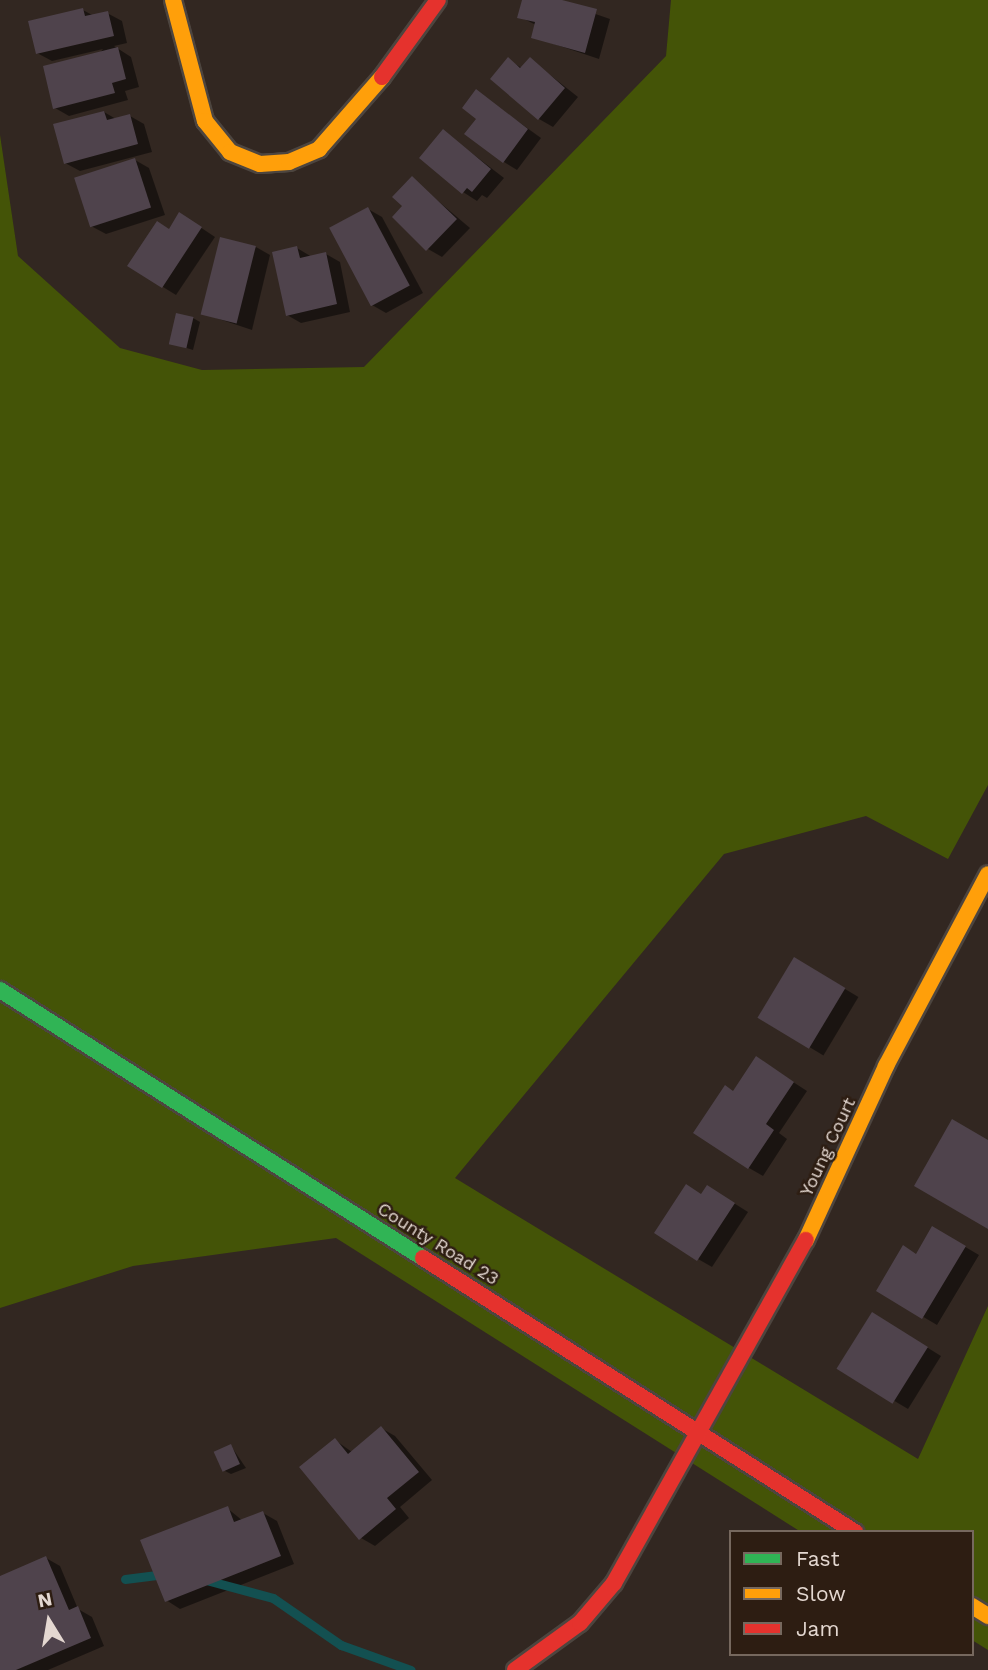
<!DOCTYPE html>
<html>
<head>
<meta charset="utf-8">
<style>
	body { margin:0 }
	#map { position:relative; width:988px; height:1670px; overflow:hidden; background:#322721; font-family:"Work Sans",sans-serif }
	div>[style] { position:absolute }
	.forest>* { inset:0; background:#445407 }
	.shadow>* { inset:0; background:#0007; transform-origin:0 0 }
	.stream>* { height:9px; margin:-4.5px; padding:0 4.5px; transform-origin:4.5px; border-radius:4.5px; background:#135051 }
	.building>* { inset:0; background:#4f434c; transform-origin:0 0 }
	.roads { filter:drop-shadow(2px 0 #4d453f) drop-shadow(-2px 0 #4d453f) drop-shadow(0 2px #4d453f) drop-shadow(0 -2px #4d453f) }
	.fast>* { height:16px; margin:-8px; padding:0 8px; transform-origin:8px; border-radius:8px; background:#30b455 }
	.slow>* { height:16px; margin:-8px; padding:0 8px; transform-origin:8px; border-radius:8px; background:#ff9f0a }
	.jam>* { height:16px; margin:-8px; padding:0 8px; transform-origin:8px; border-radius:8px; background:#e5322d }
	span { translate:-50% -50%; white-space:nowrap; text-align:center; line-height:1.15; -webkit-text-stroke:5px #2d1d12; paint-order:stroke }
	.street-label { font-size:18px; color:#e4d8d1 }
	.legend { position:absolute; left:729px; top:1530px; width:245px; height:126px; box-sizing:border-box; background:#2d1d12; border:2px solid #76685e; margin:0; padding:9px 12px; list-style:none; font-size:21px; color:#e4d8d1 }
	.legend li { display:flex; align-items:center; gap:14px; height:35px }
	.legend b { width:35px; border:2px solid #76685e }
	.north { position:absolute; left:14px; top:1586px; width:70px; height:70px; -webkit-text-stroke:5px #2d1d12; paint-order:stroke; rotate:349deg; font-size:19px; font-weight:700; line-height:28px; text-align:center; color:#e4d8d1 }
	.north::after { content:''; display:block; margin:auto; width:24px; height:32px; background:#e4d8d1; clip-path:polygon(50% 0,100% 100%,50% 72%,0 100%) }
</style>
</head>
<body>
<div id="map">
	<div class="forest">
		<i style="clip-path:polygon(671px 0,988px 0,988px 785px,948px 859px,866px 816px,724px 854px,455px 1178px,918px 1459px,988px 1306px,988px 1650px,972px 1640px,972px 1532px,801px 1532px,336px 1238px,133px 1266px,0 1308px,0 135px,18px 256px,120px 348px,202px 370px,364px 367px,666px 56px)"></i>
	</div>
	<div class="shadow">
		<i style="clip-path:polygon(524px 0,555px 0,610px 19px,599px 59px,533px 37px,536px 25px,520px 17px)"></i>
		<i style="clip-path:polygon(83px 10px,94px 16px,107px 13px,122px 21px,127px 43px,114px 46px,131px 57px,139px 87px,125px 91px,128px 100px,69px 116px,55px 108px,103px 49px,52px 61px,37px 53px)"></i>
		<i style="clip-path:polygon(530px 59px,578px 97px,553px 127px,539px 119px,508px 60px,522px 68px)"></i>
		<i style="clip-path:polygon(477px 92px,541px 138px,517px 170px,504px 162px)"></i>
		<i style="clip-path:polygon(104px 112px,116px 119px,130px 116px,144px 124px,152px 152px,80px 171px,65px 163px)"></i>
		<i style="clip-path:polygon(443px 131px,504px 178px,487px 198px,482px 195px,477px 201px,463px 192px,421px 158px)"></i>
		<i style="clip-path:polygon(135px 160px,149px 168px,165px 215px,106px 234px,91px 226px)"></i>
		<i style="clip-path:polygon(412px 179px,470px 228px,442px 257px,428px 249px)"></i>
		<i style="clip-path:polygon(368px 209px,382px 217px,423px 293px,386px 313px,372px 305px)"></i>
		<i style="clip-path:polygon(194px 223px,215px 237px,176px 295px,163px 287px,170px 230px)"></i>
		<i style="clip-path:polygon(256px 247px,270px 255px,252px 330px,204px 314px)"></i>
		<i style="clip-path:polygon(297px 248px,312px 257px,326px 254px,340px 262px,350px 312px,301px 323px,287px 315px)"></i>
		<i style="clip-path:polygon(193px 318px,200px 322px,193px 350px,171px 343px)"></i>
		<i style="left:795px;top:959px;width:74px;height:68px;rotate:31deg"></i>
		<i style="clip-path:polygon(770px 1067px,807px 1091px,779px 1133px,787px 1139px,763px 1176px,749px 1168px,734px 1092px)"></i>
		<i style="clip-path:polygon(721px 1195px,748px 1212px,712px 1267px,698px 1259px,702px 1196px)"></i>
		<i style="clip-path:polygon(933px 1228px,979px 1255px,937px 1325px,878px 1290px,917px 1255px)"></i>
		<i style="clip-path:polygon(886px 1322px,941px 1356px,908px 1409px,839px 1368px)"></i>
		<i style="clip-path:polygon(381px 1428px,395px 1436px,432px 1480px,400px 1507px,409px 1518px,375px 1546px,361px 1538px,335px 1440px,352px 1452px)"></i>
		<i style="clip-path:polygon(231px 1446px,246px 1468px,231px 1474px,225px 1471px)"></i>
		<i style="clip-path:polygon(227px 1508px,243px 1521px,263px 1513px,277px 1521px,294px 1564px,180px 1609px,166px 1600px)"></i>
		<i style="clip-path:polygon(46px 1558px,60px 1566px,78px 1609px,92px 1617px,104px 1646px,48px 1670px,0 1670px,0 1578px)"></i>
	</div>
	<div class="stream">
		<i style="left:125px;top:1579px;width:40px;rotate:-7.1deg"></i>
		<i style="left:206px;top:1580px;width:69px;rotate:15deg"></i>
		<i style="left:273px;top:1598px;width:83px;rotate:34.7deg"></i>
		<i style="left:341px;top:1645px;width:74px;rotate:19.7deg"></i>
	</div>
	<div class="building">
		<i style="clip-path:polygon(522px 0,562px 0,597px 9px,585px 53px,531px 38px,535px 22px,517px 18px)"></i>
		<i style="clip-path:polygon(83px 8px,85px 16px,108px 11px,114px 36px,36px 54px,28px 21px)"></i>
		<i style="clip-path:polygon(118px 47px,126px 79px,112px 83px,115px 93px,53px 109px,43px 66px)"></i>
		<i style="clip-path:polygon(508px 57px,520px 68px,530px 57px,565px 88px,538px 120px,490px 79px)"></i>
		<i style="clip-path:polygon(476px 89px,528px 129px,503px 163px,464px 134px,476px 119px,462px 108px)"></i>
		<i style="clip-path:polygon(104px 111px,107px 120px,130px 114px,138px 144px,64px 164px,53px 124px)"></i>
		<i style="clip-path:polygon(443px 129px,491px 169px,472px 192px,467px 188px,462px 194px,419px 158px)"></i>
		<i style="left:135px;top:158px;width:52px;height:64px;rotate:72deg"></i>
		<i style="clip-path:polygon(412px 176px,457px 219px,426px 251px,392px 217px,402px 206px,392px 197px)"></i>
		<i style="left:368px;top:207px;width:89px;height:44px;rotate:62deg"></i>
		<i style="clip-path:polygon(179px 212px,202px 227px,162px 288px,127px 266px,157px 221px,169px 229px)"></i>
		<i style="left:220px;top:237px;width:37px;height:80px;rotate:14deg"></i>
		<i style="clip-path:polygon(297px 246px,300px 258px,326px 252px,337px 304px,286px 316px,272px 252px)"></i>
		<i style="left:176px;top:313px;width:18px;height:32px;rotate:13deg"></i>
		<i style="left:794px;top:957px;width:60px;height:71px;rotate:31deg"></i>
		<i style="clip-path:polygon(756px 1056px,794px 1082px,766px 1124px,774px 1130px,748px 1169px,693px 1133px,725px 1085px,733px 1091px)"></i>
		<i style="clip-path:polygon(952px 1119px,988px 1140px,988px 1229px,914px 1186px)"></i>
		<i style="clip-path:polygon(686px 1184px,701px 1194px,707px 1185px,735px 1203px,697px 1261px,654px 1233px)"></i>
		<i style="clip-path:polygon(932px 1226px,966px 1246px,922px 1319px,876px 1291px,903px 1245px,916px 1254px)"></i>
		<i style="left:872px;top:1312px;width:66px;height:67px;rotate:32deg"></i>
		<i style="clip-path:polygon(381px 1426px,419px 1472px,387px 1498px,396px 1509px,359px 1540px,299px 1467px,335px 1438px,348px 1454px)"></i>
		<i style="left:231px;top:1444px;width:22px;height:19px;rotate:66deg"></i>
		<i style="clip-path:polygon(228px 1506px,234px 1522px,263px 1511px,281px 1556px,165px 1602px,140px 1540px)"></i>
		<i style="clip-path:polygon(46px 1556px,69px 1610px,78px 1606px,91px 1638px,16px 1670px,0 1670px,0 1576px)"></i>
	</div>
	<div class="roads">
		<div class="fast">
			<i style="left:0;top:990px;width:501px;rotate:32.36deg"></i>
		</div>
		<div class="slow">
			<i style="left:173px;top:0;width:125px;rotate:75.2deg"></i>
			<i style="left:205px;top:121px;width:40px;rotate:51deg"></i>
			<i style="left:230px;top:152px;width:32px;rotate:22deg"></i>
			<i style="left:260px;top:164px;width:29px;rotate:-4deg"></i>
			<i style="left:289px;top:162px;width:33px;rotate:-23deg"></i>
			<i style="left:319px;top:149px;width:96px;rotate:-48.8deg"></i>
			<i style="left:806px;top:1240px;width:192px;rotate:-65.3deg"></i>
			<i style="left:886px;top:1066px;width:217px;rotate:-62deg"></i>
			<i style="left:972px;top:1606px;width:19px;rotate:32deg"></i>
		</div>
		<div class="jam">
			<i style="left:382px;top:77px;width:95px;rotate:-54deg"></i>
			<i style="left:423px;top:1258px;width:512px;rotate:32.39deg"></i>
			<i style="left:515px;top:1670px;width:80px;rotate:-35.9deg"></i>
			<i style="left:580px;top:1623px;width:52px;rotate:-49.6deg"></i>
			<i style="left:614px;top:1583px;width:393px;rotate:-60.8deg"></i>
		</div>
	</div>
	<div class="street-label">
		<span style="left:828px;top:1147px;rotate:-65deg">Young Court</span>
		<span style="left:438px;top:1244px;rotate:32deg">County Road 23</span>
	</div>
	<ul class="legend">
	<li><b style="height:9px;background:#30b455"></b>Fast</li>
	<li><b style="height:9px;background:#ff9f0a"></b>Slow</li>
	<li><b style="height:9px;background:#e5322d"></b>Jam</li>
	</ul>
	<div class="north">N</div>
</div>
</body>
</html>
